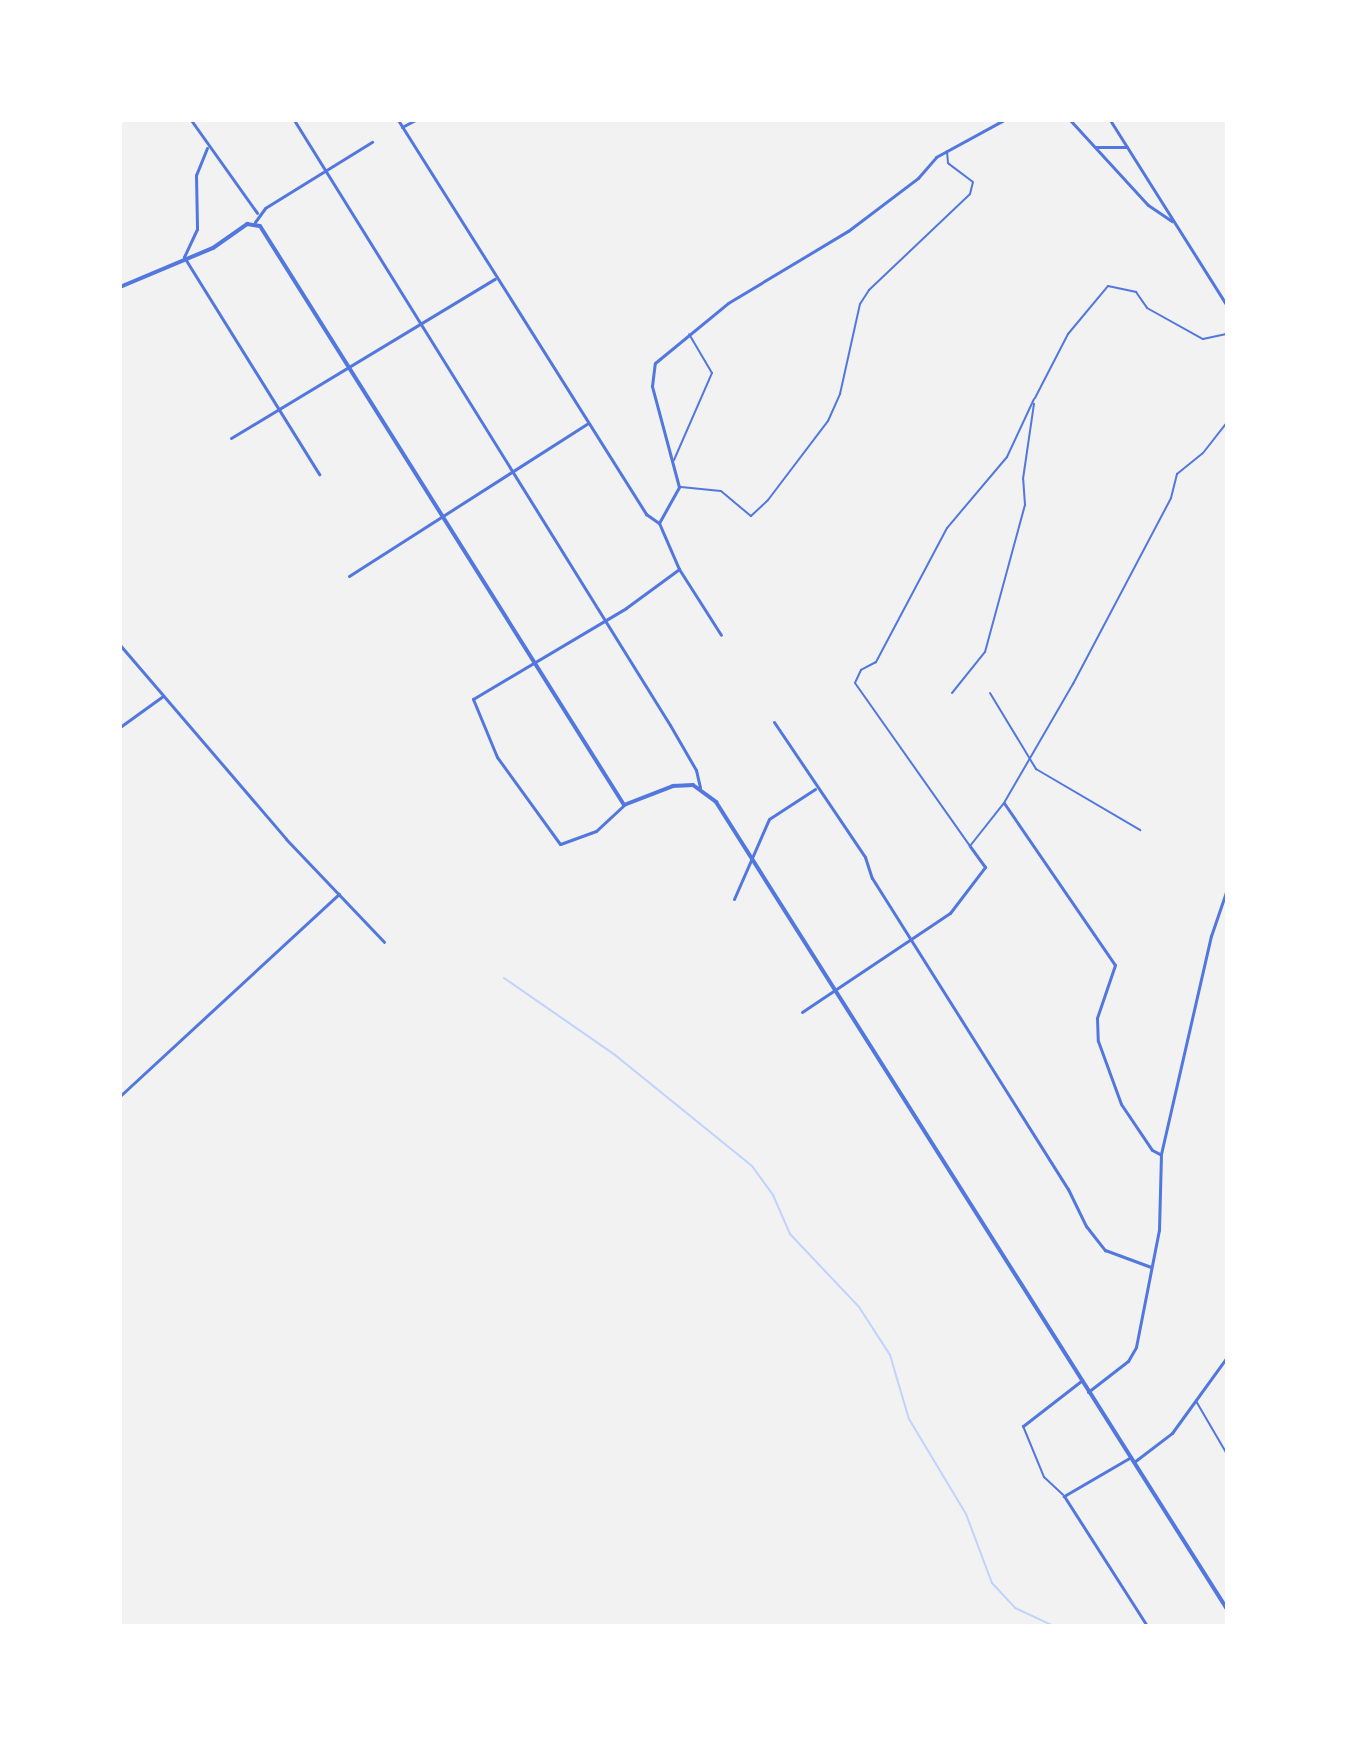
<!DOCTYPE html>
<html>
<head>
<meta charset="utf-8">
<style>
	body { margin:0 }
	#map { position:relative; width:1347px; height:1746px; overflow:hidden; background:#f2f2f2; font-family:Roboto,sans-serif }
	div>[style] { position:absolute }
	.stream>* { height:2px; margin:-1px; padding:0 1px; transform-origin:1px; border-radius:1px; background:#bfd3fe }
	.service>* { height:2px; margin:-1px; padding:0 1px; transform-origin:1px; border-radius:1px; background:#5277de }
	.minor>* { height:3px; margin:-1.5px; padding:0 1.5px; transform-origin:1.5px; border-radius:1.5px; background:#5277de }
	.tertiary>* { height:4px; margin:-2px; padding:0 2px; transform-origin:2px; border-radius:2px; background:#5277de }
	span { translate:-50% -50%; white-space:nowrap; text-align:center; line-height:1.15; -webkit-text-stroke:6px #fff; paint-order:stroke }
	.frame { position:absolute; inset:0; border:122px solid #fff; pointer-events:none }
</style>
</head>
<body>
<div id="map">
	<div class="stream">
		<i style="left:504px;top:978px;width:135px;rotate:34.7deg"></i>
		<i style="left:615px;top:1055px;width:176px;rotate:39deg"></i>
		<i style="left:752px;top:1166px;width:36px;rotate:54deg"></i>
		<i style="left:773px;top:1195px;width:43px;rotate:66.4deg"></i>
		<i style="left:790px;top:1234px;width:100px;rotate:46.6deg"></i>
		<i style="left:859px;top:1307px;width:57px;rotate:57.1deg"></i>
		<i style="left:890px;top:1355px;width:67px;rotate:73.5deg"></i>
		<i style="left:909px;top:1419px;width:111px;rotate:59deg"></i>
		<i style="left:966px;top:1514px;width:74px;rotate:69.4deg"></i>
		<i style="left:992px;top:1583px;width:34px;rotate:47deg"></i>
		<i style="left:1015px;top:1608px;width:43px;rotate:24.8deg"></i>
	</div>
	<div class="service">
		<i style="left:1035px;top:398px;width:72px;rotate:-62.7deg"></i>
		<i style="left:1068px;top:334px;width:62px;rotate:-50.2deg"></i>
		<i style="left:1108px;top:286px;width:29px;rotate:12deg"></i>
		<i style="left:1136px;top:292px;width:19px;rotate:55deg"></i>
		<i style="left:1147px;top:308px;width:64px;rotate:29deg"></i>
		<i style="left:1203px;top:339px;width:25px;rotate:-12deg"></i>
		<i style="left:1034px;top:399px;width:64px;rotate:115deg"></i>
		<i style="left:1007px;top:457px;width:93px;rotate:130.2deg"></i>
		<i style="left:947px;top:528px;width:152px;rotate:117.9deg"></i>
		<i style="left:876px;top:662px;width:17px;rotate:152deg"></i>
		<i style="left:861px;top:670px;width:14px;rotate:115deg"></i>
		<i style="left:855px;top:683px;width:199px;rotate:54.8deg"></i>
		<i style="left:970px;top:846px;width:55px;rotate:-51.7deg"></i>
		<i style="left:1004px;top:803px;width:138px;rotate:-59.9deg"></i>
		<i style="left:1073px;top:684px;width:210px;rotate:-62.2deg"></i>
		<i style="left:1171px;top:498px;width:25px;rotate:-76deg"></i>
		<i style="left:1177px;top:474px;width:33px;rotate:-39deg"></i>
		<i style="left:1203px;top:453px;width:39px;rotate:-52deg"></i>
		<i style="left:674px;top:460px;width:95px;rotate:-66.4deg"></i>
		<i style="left:712px;top:373px;width:45px;rotate:-120.5deg"></i>
		<i style="left:681px;top:487px;width:40px;rotate:5.7deg"></i>
		<i style="left:721px;top:491px;width:39px;rotate:40deg"></i>
		<i style="left:751px;top:516px;width:23px;rotate:-43deg"></i>
		<i style="left:768px;top:500px;width:99px;rotate:-52.8deg"></i>
		<i style="left:828px;top:421px;width:30px;rotate:-66deg"></i>
		<i style="left:840px;top:394px;width:92px;rotate:-77.5deg"></i>
		<i style="left:860px;top:304px;width:17px;rotate:-57deg"></i>
		<i style="left:869px;top:290px;width:139px;rotate:-43.5deg"></i>
		<i style="left:970px;top:194px;width:12px;rotate:-76deg"></i>
		<i style="left:973px;top:182px;width:31px;rotate:-143deg"></i>
		<i style="left:948px;top:163px;width:12px;rotate:-95deg"></i>
		<i style="left:952px;top:693px;width:53px;rotate:-51.2deg"></i>
		<i style="left:985px;top:652px;width:152px;rotate:-74.8deg"></i>
		<i style="left:1025px;top:505px;width:26px;rotate:-94deg"></i>
		<i style="left:1023px;top:479px;width:76px;rotate:-81.7deg"></i>
		<i style="left:990px;top:693px;width:89px;rotate:58.8deg"></i>
		<i style="left:1036px;top:769px;width:121px;rotate:30.4deg"></i>
		<i style="left:1196px;top:1401px;width:61px;rotate:59.7deg"></i>
		<i style="left:1023px;top:1426px;width:55px;rotate:67.6deg"></i>
		<i style="left:1044px;top:1477px;width:26px;rotate:43deg"></i>
	</div>
	<div class="minor">
		<i style="left:191px;top:120px;width:114px;rotate:54.6deg"></i>
		<i style="left:294px;top:120px;width:712px;rotate:58.14deg"></i>
		<i style="left:670px;top:725px;width:52px;rotate:60deg"></i>
		<i style="left:696px;top:770px;width:18px;rotate:77deg"></i>
		<i style="left:398px;top:120px;width:466px;rotate:57.8deg"></i>
		<i style="left:646px;top:514px;width:16px;rotate:35deg"></i>
		<i style="left:659px;top:523px;width:50px;rotate:66.5deg"></i>
		<i style="left:679px;top:569px;width:78px;rotate:57.5deg"></i>
		<i style="left:1070px;top:120px;width:115px;rotate:47.5deg"></i>
		<i style="left:1148px;top:205px;width:29px;rotate:34deg"></i>
		<i style="left:1110px;top:120px;width:220px;rotate:57.8deg"></i>
		<i style="left:402px;top:127px;width:15px;rotate:-28deg"></i>
		<i style="left:1096px;top:147px;width:31px"></i>
		<i style="left:207px;top:148px;width:29px;rotate:112deg"></i>
		<i style="left:196px;top:175px;width:54px;rotate:88.9deg"></i>
		<i style="left:197px;top:229px;width:31px;rotate:115deg"></i>
		<i style="left:184px;top:257px;width:256px;rotate:58.1deg"></i>
		<i style="left:255px;top:222px;width:17px;rotate:-54deg"></i>
		<i style="left:265px;top:208px;width:126px;rotate:-31.7deg"></i>
		<i style="left:231px;top:438px;width:308px;rotate:-31.1deg"></i>
		<i style="left:659px;top:523px;width:41px;rotate:-60.9deg"></i>
		<i style="left:679px;top:487px;width:105px;rotate:-105deg"></i>
		<i style="left:652px;top:386px;width:23px;rotate:-83deg"></i>
		<i style="left:655px;top:363px;width:94px;rotate:-39.4deg"></i>
		<i style="left:728px;top:303px;width:140px;rotate:-31deg"></i>
		<i style="left:848px;top:231px;width:88px;rotate:-37.1deg"></i>
		<i style="left:918px;top:178px;width:28px;rotate:-49deg"></i>
		<i style="left:936px;top:157px;width:77px;rotate:-28.6deg"></i>
		<i style="left:349px;top:576px;width:284px;rotate:-32.6deg"></i>
		<i style="left:120px;top:645px;width:255px;rotate:49.4deg"></i>
		<i style="left:286px;top:839px;width:142px;rotate:46.4deg"></i>
		<i style="left:774px;top:722px;width:163px;rotate:56deg"></i>
		<i style="left:865px;top:857px;width:22px;rotate:72deg"></i>
		<i style="left:872px;top:878px;width:368px;rotate:57.8deg"></i>
		<i style="left:1068px;top:1189px;width:41px;rotate:64.1deg"></i>
		<i style="left:1086px;top:1226px;width:31px;rotate:52deg"></i>
		<i style="left:1105px;top:1250px;width:49px;rotate:20.3deg"></i>
		<i style="left:120px;top:727px;width:53px;rotate:-35.8deg"></i>
		<i style="left:1004px;top:803px;width:196px;rotate:55.6deg"></i>
		<i style="left:1115px;top:965px;width:56px;rotate:108.8deg"></i>
		<i style="left:1097px;top:1018px;width:23px;rotate:88deg"></i>
		<i style="left:1098px;top:1041px;width:67px;rotate:69.9deg"></i>
		<i style="left:1121px;top:1104px;width:55px;rotate:56deg"></i>
		<i style="left:1152px;top:1150px;width:9px;rotate:27deg"></i>
		<i style="left:624px;top:805px;width:38px;rotate:137deg"></i>
		<i style="left:596px;top:831px;width:38px;rotate:160deg"></i>
		<i style="left:560px;top:844px;width:107px;rotate:-125.9deg"></i>
		<i style="left:497px;top:757px;width:63px;rotate:-112.5deg"></i>
		<i style="left:473px;top:699px;width:178px;rotate:-30.7deg"></i>
		<i style="left:626px;top:608px;width:66px;rotate:-36.3deg"></i>
		<i style="left:734px;top:899px;width:87px;rotate:-66.4deg"></i>
		<i style="left:769px;top:819px;width:55px;rotate:-33.1deg"></i>
		<i style="left:802px;top:1012px;width:178px;rotate:-33.8deg"></i>
		<i style="left:950px;top:913px;width:58px;rotate:-52.7deg"></i>
		<i style="left:985px;top:867px;width:26px;rotate:-126deg"></i>
		<i style="left:120px;top:1096px;width:298px;rotate:-42.7deg"></i>
		<i style="left:1088px;top:1392px;width:51px;rotate:-37.8deg"></i>
		<i style="left:1128px;top:1361px;width:16px;rotate:-60deg"></i>
		<i style="left:1136px;top:1347px;width:119px;rotate:-78.9deg"></i>
		<i style="left:1159px;top:1230px;width:76px;rotate:-88.5deg"></i>
		<i style="left:1161px;top:1154px;width:224px;rotate:-77.1deg"></i>
		<i style="left:1211px;top:936px;width:50px;rotate:-71.2deg"></i>
		<i style="left:1023px;top:1426px;width:73px;rotate:-37.8deg"></i>
		<i style="left:1131px;top:1457px;width:78px;rotate:149.8deg"></i>
		<i style="left:1064px;top:1496px;width:154px;rotate:57.4deg"></i>
		<i style="left:1134px;top:1462px;width:48px;rotate:-37.3deg"></i>
		<i style="left:1172px;top:1433px;width:94px;rotate:-54.1deg"></i>
	</div>
	<div class="tertiary">
		<i style="left:120px;top:287px;width:101px;rotate:-22.8deg"></i>
		<i style="left:213px;top:248px;width:42px;rotate:-35.2deg"></i>
		<i style="left:247px;top:224px;width:13px;rotate:9deg"></i>
		<i style="left:260px;top:226px;width:684px;rotate:57.84deg"></i>
		<i style="left:624px;top:805px;width:53px;rotate:-21.2deg"></i>
		<i style="left:673px;top:786px;width:20px;rotate:-3deg"></i>
		<i style="left:693px;top:785px;width:29px;rotate:36deg"></i>
		<i style="left:716px;top:802px;width:955px;rotate:57.66deg"></i>
	</div>
	<div class="frame"></div>
</div>
</body>
</html>
